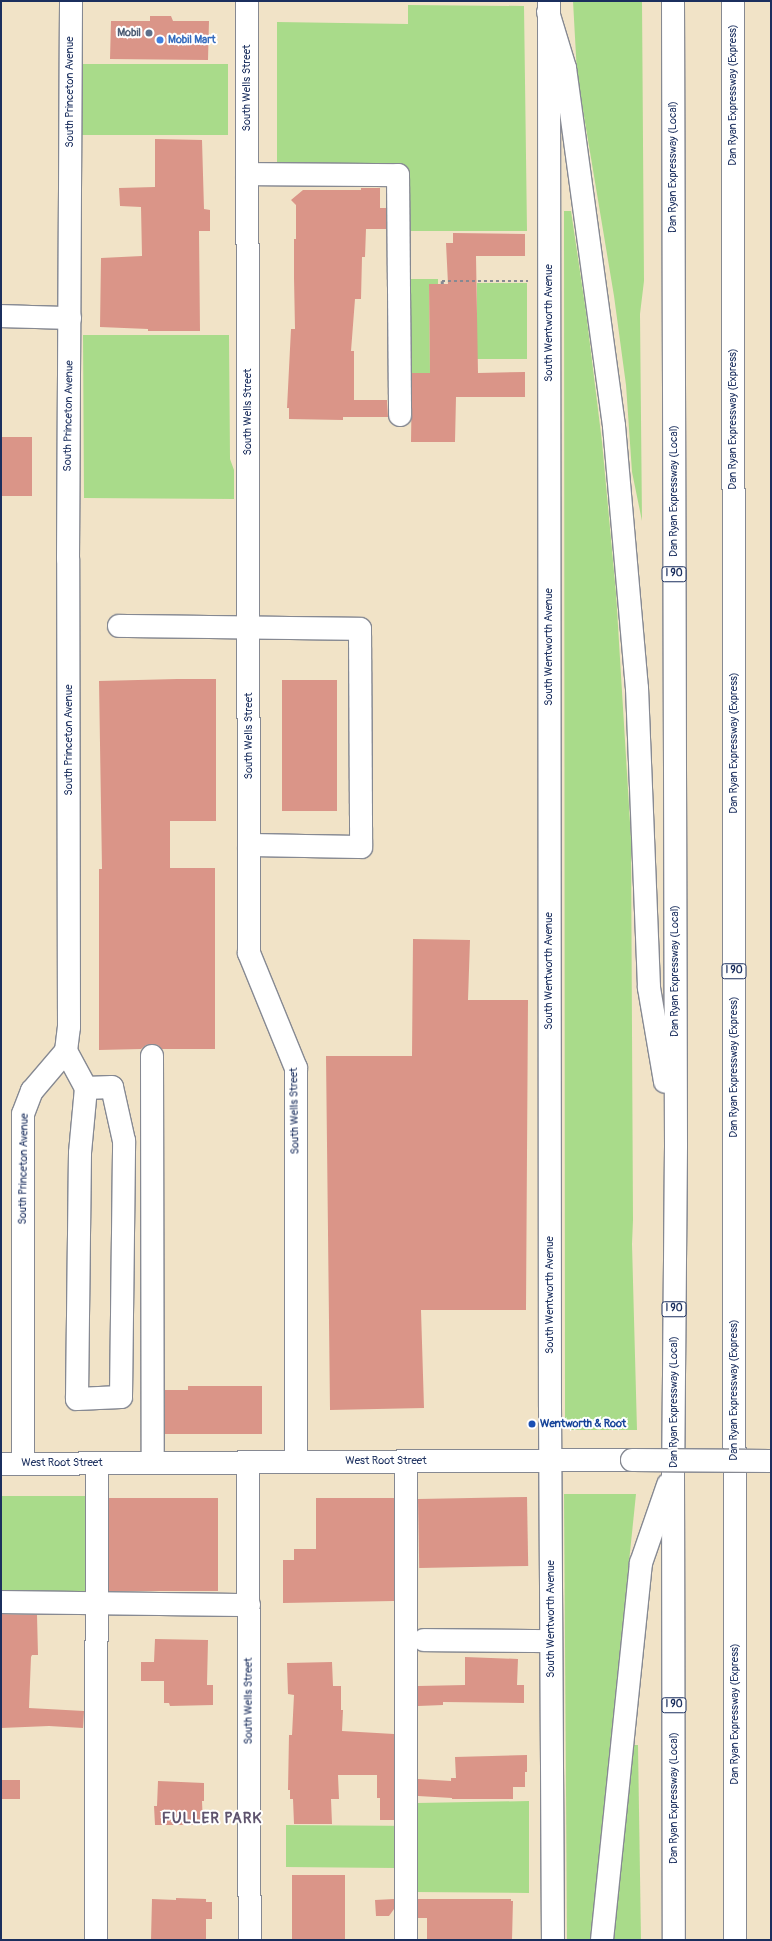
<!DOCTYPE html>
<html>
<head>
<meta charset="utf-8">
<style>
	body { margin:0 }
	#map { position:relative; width:772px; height:1941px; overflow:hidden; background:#f1e3c7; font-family:Pangolin,sans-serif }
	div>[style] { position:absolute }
	.green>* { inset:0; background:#a9db8a; transform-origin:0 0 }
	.building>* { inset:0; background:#da9588; transform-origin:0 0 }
	.path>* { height:2.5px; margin-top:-1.25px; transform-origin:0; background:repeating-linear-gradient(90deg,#868992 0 3px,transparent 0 6px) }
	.roads { filter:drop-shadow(1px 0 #868992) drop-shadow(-1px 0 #868992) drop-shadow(0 1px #868992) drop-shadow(0 -1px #868992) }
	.minor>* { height:22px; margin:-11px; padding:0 11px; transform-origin:11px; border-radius:11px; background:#fff }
	.major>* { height:22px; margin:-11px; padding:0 11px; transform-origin:11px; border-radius:11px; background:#fff }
	.highway>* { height:22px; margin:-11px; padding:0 11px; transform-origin:11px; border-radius:11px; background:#fff }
	.bridges { filter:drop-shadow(1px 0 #868992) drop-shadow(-1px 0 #868992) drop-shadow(0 1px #868992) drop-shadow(0 -1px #868992) }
	.minor-bridge>* { height:22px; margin:-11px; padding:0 11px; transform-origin:11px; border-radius:11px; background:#fff }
	.dots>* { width:11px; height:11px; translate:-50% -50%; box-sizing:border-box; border:2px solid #fff; border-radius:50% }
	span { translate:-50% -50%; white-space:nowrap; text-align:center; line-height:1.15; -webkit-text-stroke:4px #fff; paint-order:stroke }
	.shield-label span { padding:1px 3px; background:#fff; border:1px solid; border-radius:3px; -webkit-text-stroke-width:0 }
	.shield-label { font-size:10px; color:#1b2f5e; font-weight:700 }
	.service-label { font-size:11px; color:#4e5e75; font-weight:700 }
	.right { translate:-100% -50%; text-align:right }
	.shop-label { font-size:11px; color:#366cbe; font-weight:700 }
	.left { translate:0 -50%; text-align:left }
	.street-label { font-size:11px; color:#1b2f5e }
	.transit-label { font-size:11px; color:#164399; font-weight:700 }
	.district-label { font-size:15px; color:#5e536d; font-weight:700; letter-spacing:1px }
	.frame { position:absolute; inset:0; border:2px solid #1b2f5e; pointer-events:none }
</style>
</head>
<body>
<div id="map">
	<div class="green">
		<i style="clip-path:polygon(573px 1px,642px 1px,644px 281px,640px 314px,642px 521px,632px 472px,626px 385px,614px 296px,577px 74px)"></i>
		<i style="clip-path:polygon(408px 5px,524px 6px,527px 231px,407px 231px,407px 168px,277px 169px,277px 22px,408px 24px)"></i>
		<i style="left:228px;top:64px;width:71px;height:158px;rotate:90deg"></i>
		<i style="clip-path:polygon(564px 211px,571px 211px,586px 312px,602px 442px,616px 593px,631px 839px,633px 1220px,632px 1244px,637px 1430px,571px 1430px,565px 1421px)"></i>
		<i style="clip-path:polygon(406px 279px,438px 279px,438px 284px,429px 284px,430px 373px,406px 373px)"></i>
		<i style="left:477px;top:283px;width:50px;height:76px"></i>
		<i style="clip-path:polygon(83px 335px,229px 335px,230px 459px,234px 470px,234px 499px,84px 498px)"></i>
		<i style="clip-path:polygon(564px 1494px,636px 1494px,590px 1940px,567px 1940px)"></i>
		<i style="left:1px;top:1496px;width:86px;height:98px"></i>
		<i style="clip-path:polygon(633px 1745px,638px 1745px,641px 1940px,613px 1940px)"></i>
		<i style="clip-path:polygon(529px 1801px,529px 1893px,416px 1892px,396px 1868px,286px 1867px,286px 1825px,416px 1826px,417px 1803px)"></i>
	</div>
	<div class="building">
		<i style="clip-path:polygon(150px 16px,171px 16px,173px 21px,209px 21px,208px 60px,110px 59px,111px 21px,150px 21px)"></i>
		<i style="clip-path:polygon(155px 139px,202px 140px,204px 209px,210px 210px,210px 231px,199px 231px,200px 331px,148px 331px,148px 329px,100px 327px,101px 258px,142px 256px,141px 207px,120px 206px,119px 188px,155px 187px)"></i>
		<i style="clip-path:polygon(361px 188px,380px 188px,380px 208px,386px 208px,386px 229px,366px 229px,365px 257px,362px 257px,361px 299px,355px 299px,351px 351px,354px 351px,354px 400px,387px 400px,388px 417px,343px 417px,343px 420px,289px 419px,289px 408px,287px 408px,291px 329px,295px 329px,294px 278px,294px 239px,296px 239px,296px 205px,291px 200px,303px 190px,361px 190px)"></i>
		<i style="clip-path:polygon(453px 233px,525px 234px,525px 256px,476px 256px,478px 373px,525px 372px,525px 397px,456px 397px,455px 442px,411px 442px,412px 373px,430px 373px,429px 284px,448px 284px,446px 243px,453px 243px)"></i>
		<i style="left:32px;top:437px;width:59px;height:31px;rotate:90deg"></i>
		<i style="clip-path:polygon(177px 679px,216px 679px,216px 821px,170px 821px,170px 868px,215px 868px,215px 1049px,162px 1049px,158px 1045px,152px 1044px,146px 1045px,141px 1049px,99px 1050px,99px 869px,102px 869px,99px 681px)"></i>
		<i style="left:282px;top:680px;width:55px;height:131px"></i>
		<i style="clip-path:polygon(413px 939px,470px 940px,468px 1000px,528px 1000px,526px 1310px,421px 1310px,424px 1408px,330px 1410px,326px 1056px,412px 1056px)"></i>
		<i style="clip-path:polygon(188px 1386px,262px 1386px,262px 1434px,165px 1434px,165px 1390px,188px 1390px)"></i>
		<i style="left:527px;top:1497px;width:69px;height:109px;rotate:89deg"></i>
		<i style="left:109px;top:1498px;width:109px;height:93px"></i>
		<i style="clip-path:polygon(316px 1498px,394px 1498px,394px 1601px,283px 1603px,283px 1560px,294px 1560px,294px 1549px,316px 1549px)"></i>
		<i style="clip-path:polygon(1px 1614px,37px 1615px,38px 1655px,32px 1655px,31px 1657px,29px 1708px,84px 1711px,83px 1728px,49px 1726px,1px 1728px)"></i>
		<i style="clip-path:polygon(155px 1639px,208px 1640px,207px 1685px,213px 1685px,213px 1705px,170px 1706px,169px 1703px,164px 1703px,164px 1681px,141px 1681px,141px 1662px,154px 1662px)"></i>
		<i style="clip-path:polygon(465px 1657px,518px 1659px,517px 1685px,524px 1685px,524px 1703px,443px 1702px,443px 1705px,418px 1706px,418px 1686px,465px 1685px)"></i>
		<i style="clip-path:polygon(332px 1662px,333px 1686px,341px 1686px,341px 1710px,343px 1710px,342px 1731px,394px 1734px,394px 1820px,380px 1820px,380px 1798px,377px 1798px,377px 1775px,338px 1775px,339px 1799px,331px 1799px,332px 1824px,294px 1824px,293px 1799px,290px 1799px,290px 1790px,288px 1790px,289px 1735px,292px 1735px,294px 1695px,288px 1694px,287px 1663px)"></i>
		<i style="clip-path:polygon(527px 1755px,527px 1772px,525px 1772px,525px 1787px,513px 1787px,513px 1799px,452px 1799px,452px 1798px,418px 1796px,418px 1779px,451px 1781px,451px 1778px,456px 1778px,455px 1757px)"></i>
		<i style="left:1px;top:1780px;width:19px;height:19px"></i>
		<i style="clip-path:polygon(158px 1781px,204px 1783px,204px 1801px,202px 1801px,203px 1825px,155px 1825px,154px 1806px,157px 1806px)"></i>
		<i style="left:292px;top:1875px;width:53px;height:65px"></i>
		<i style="clip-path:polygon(176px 1898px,206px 1899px,206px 1902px,212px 1902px,212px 1919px,206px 1919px,206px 1940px,151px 1940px,152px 1899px,176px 1900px)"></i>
		<i style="clip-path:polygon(394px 1899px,394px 1909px,389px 1916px,376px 1916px,375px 1900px)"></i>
		<i style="clip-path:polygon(418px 1899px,511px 1899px,511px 1901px,513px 1901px,512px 1940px,427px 1940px,427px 1918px,418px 1918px)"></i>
	</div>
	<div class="path">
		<i style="left:442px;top:284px;width:3px;rotate:-90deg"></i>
		<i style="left:442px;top:281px;width:86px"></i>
	</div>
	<div class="roads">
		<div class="minor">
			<i style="left:247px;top:1px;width:952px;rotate:89.88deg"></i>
			<i style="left:249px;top:953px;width:124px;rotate:67.8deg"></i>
			<i style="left:296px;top:1068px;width:394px;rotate:90deg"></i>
			<i style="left:247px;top:174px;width:151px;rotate:0.4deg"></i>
			<i style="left:398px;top:175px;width:240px;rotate:89.5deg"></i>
			<i style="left:1px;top:316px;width:69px;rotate:1.7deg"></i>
			<i style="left:119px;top:626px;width:241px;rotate:0.7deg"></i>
			<i style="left:360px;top:629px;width:218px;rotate:89.7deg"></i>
			<i style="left:361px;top:847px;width:112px;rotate:-179deg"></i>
			<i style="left:66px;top:1051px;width:42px;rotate:61.6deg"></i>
			<i style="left:86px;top:1088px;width:65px;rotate:95.3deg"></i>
			<i style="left:80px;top:1153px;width:246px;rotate:90.7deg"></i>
			<i style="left:77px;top:1399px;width:44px;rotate:-2.6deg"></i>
			<i style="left:121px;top:1397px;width:256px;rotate:-89.3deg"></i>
			<i style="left:124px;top:1141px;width:55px;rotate:-102.5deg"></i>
			<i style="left:112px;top:1087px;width:26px;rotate:178deg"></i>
			<i style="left:152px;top:1056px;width:407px;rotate:89.9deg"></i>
			<i style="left:406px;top:1461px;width:479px;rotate:90deg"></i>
			<i style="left:248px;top:1462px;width:478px;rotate:89.8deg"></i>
			<i style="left:1px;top:1464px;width:631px;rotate:-0.36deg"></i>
			<i style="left:23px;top:1464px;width:350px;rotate:-90deg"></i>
			<i style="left:23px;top:1114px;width:25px;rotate:-69deg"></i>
			<i style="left:32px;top:1091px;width:52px;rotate:-49.6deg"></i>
			<i style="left:66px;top:1051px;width:24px;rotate:-83deg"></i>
			<i style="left:69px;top:1027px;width:468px;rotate:-90.1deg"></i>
			<i style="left:68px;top:559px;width:558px;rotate:-89.69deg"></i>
			<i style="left:1px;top:1602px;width:248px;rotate:0.7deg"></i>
			<i style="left:424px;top:1640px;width:127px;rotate:0.5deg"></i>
			<i style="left:96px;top:1940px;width:477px;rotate:-89.9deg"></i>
		</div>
		<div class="major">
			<i style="left:549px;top:1px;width:1406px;rotate:89.96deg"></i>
			<i style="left:550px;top:1407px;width:533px;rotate:89.68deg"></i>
		</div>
		<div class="highway">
			<i style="left:673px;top:1px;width:1145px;rotate:89.85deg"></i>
			<i style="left:676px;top:1146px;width:325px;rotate:90.5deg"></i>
			<i style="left:673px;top:1471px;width:469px;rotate:89.9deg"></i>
			<i style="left:733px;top:1px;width:1939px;rotate:89.94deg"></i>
			<i style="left:548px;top:12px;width:59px;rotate:73.1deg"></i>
			<i style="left:565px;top:68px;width:361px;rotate:82.2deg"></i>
			<i style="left:614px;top:426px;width:263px;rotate:85deg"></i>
			<i style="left:637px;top:688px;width:300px;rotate:87.7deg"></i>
			<i style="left:649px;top:988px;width:95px;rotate:80.3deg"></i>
			<i style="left:602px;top:1940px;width:379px;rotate:-84.1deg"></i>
			<i style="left:641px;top:1563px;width:83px;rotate:-70.9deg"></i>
		</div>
	</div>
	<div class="bridges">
		<div class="minor-bridge">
			<i style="left:632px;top:1460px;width:139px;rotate:0.4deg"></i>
		</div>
	</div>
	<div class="dots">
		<i style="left:149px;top:33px;background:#5c6f8a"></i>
		<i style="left:160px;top:40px;background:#3f7fe0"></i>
		<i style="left:532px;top:1424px;background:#1a4fb4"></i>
	</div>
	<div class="shield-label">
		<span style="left:674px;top:574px">I 90</span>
		<span style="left:734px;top:971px">I 90</span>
		<span style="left:674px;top:1309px">I 90</span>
		<span style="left:674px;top:1705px">I 90</span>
	</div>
	<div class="service-label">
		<span class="right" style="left:141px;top:33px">Mobil</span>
	</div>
	<div class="shop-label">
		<span class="left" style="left:168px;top:40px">Mobil Mart</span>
	</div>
	<div class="street-label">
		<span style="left:247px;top:88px;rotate:-90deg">South Wells Street</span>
		<span style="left:70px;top:92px;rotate:-90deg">South Princeton Avenue</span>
		<span style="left:733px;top:95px;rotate:-90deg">Dan Ryan Expressway (Express)</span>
		<span style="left:673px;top:167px;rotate:-90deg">Dan Ryan Expressway (Local)</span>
		<span style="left:549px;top:323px;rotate:-90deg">South Wentworth Avenue</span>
		<span style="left:248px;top:412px;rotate:-90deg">South Wells Street</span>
		<span style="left:69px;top:416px;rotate:-89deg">South Princeton Avenue</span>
		<span style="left:733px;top:419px;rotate:-90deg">Dan Ryan Expressway (Express)</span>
		<span style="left:674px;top:491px;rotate:-90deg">Dan Ryan Expressway (Local)</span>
		<span style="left:549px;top:647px;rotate:-90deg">South Wentworth Avenue</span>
		<span style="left:249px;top:736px;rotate:-90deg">South Wells Street</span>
		<span style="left:69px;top:740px;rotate:-90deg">South Princeton Avenue</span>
		<span style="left:734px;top:743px;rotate:-90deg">Dan Ryan Expressway (Express)</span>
		<span style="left:549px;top:971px;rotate:-90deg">South Wentworth Avenue</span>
		<span style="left:675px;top:971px;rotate:-90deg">Dan Ryan Expressway (Local)</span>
		<span style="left:734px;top:1067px;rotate:-90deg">Dan Ryan Expressway (Express)</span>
		<span style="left:295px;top:1111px;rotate:-91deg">South Wells Street</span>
		<span style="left:24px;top:1169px;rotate:-89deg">South Princeton Avenue</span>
		<span style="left:550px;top:1295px;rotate:-90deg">South Wentworth Avenue</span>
		<span style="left:734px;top:1390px;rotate:-90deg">Dan Ryan Expressway (Express)</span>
		<span style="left:674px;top:1402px;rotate:-90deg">Dan Ryan Expressway (Local)</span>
		<span style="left:386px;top:1461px">West Root Street</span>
		<span style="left:62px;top:1463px">West Root Street</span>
		<span style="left:551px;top:1619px;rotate:-90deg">South Wentworth Avenue</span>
		<span style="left:249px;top:1701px;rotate:-90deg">South Wells Street</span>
		<span style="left:735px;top:1714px;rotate:-90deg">Dan Ryan Expressway (Express)</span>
		<span style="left:674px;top:1798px;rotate:-90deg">Dan Ryan Expressway (Local)</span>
	</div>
	<div class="transit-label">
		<span class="left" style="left:540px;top:1424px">Wentworth &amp; Root</span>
	</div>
	<div class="district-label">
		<span style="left:212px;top:1819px">FULLER PARK</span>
	</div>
	<div class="frame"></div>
</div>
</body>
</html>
